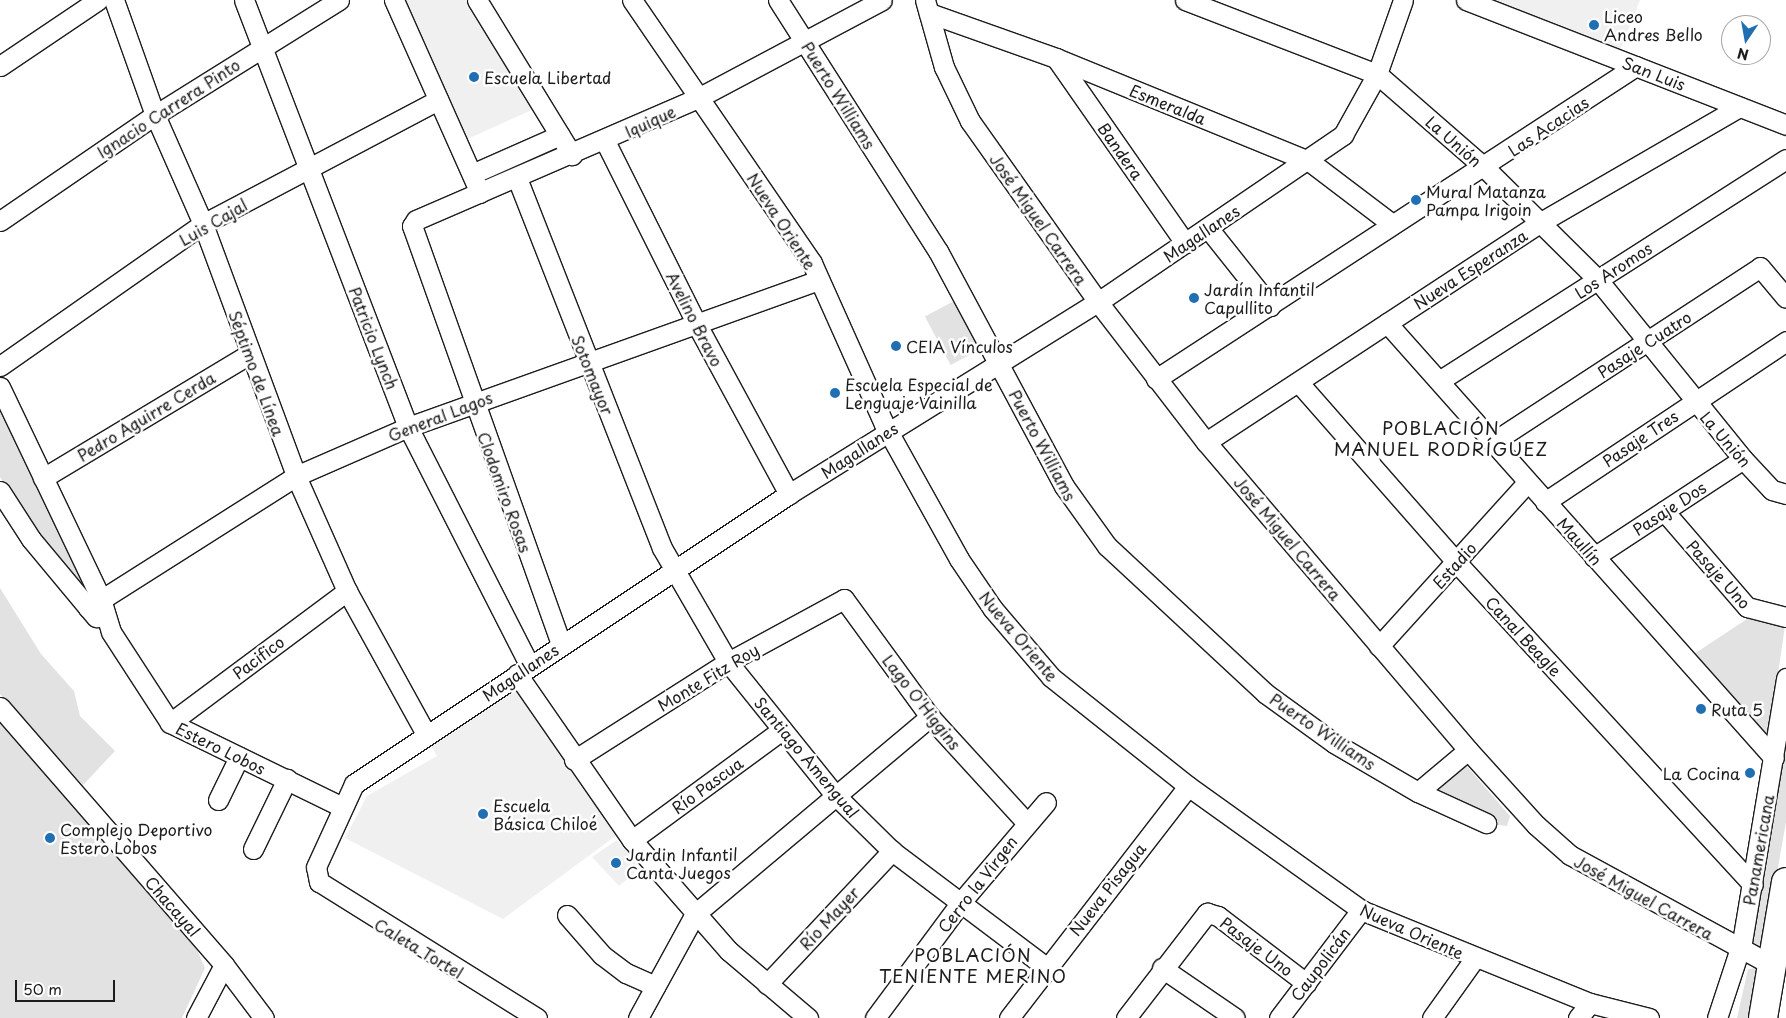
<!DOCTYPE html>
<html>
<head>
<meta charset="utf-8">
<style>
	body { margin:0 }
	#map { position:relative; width:1786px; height:1018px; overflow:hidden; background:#fff; font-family:"Playpen Sans",sans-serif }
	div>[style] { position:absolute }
	.built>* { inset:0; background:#f0f0f0 }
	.green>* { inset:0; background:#e2e2e2; transform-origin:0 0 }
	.roads { filter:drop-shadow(1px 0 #1c1c1c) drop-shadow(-1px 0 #1c1c1c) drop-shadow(0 1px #1c1c1c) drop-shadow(0 -1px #1c1c1c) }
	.minor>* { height:19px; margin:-9.5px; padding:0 9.5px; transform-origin:9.5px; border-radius:9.5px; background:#fff }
	.highway>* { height:28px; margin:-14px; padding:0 14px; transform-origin:14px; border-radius:14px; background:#fff }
	.dots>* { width:14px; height:14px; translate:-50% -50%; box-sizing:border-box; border:2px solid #fff; border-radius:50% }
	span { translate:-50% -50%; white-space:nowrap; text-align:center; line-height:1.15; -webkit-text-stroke:5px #fff; paint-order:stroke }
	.poi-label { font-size:16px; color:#1c1c1c }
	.left { translate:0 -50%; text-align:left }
	.right { translate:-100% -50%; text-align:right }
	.street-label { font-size:16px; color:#1c1c1c }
	.neighbourhood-label { font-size:18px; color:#1c1c1c; letter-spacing:1px }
	.north { position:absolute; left:1721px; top:15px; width:50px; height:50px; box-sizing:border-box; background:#fff; border:1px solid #a4a4a4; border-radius:50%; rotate:192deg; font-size:14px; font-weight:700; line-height:20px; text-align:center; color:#1c1c1c }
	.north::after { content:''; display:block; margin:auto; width:18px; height:22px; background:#1f6fb2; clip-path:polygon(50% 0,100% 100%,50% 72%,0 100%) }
	.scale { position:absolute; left:15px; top:980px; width:100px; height:22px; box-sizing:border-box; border:2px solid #1c1c1c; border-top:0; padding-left:6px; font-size:15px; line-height:18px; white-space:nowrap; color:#1c1c1c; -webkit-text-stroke:4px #fff; paint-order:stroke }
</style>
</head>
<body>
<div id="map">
	<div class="built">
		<i style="clip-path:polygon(398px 0,469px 0,536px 108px,463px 141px)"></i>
		<i style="clip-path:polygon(1493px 0,1640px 0,1620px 50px)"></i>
		<i style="clip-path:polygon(517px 688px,621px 832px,503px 919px,345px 838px,367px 796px,437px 756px,430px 744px)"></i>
		<i style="clip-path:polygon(617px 840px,640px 868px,619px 886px,592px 857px)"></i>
	</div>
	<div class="green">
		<i style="left:954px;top:301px;width:55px;height:33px;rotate:62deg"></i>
		<i style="clip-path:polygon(0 402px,93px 603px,18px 507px,0 477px)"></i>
		<i style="clip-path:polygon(0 588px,41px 654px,74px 691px,80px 716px,115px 751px,83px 785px,0 694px)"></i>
		<i style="clip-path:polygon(1753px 615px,1786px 619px,1769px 736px,1691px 656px)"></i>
		<i style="clip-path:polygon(1786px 718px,1786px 822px,1764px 946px,1760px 949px,1751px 943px)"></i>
		<i style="clip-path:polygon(0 720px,197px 950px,205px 968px,182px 1018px,0 1018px)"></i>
		<i style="clip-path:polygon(1464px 763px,1510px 816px,1507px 826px,1491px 824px,1437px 789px,1435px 786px)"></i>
		<i style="clip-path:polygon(1757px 968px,1753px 1018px,1737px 1018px,1748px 969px)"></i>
	</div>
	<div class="roads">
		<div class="minor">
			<i style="left:114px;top:0;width:122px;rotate:70.4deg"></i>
			<i style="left:155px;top:115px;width:119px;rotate:66.2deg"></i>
			<i style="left:203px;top:224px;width:269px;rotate:69.7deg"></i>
			<i style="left:296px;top:476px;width:126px;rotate:66.1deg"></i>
			<i style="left:347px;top:591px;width:163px;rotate:61.1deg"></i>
			<i style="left:244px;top:0;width:457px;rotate:69deg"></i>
			<i style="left:408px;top:427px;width:268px;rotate:63deg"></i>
			<i style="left:394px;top:0;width:211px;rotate:66deg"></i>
			<i style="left:477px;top:0;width:182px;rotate:58.5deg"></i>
			<i style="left:632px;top:0;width:319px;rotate:55.6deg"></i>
			<i style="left:812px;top:263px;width:176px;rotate:65.9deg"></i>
			<i style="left:884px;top:424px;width:154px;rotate:60.9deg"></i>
			<i style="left:959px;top:559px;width:60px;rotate:55.8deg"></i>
			<i style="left:993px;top:609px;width:89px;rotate:49.5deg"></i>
			<i style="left:1051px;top:677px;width:175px;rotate:38.5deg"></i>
			<i style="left:1188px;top:786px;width:213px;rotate:35.6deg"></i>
			<i style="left:1361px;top:910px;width:247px;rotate:22.1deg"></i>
			<i style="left:1590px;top:1003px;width:61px;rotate:14.3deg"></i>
			<i style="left:778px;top:0;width:298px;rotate:57.5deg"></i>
			<i style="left:938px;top:251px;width:267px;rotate:61.8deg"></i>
			<i style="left:1064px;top:486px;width:74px;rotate:54.4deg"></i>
			<i style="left:1107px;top:546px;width:216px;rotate:42.9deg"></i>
			<i style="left:1265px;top:693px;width:85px;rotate:35.9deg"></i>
			<i style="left:1334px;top:743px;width:97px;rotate:30.3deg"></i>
			<i style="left:1418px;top:792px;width:65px;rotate:-40deg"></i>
			<i style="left:925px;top:0;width:70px;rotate:74.2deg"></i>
			<i style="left:944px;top:67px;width:60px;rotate:64.3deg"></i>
			<i style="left:970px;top:121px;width:222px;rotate:54.7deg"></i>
			<i style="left:1098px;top:302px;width:177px;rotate:52.4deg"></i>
			<i style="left:1206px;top:442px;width:404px;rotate:49.6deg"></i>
			<i style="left:1468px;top:750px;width:101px;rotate:47.8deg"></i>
			<i style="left:1536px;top:825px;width:45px;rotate:41.4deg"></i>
			<i style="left:1570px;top:855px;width:230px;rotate:28.6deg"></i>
			<i style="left:1185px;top:0;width:206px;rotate:21.1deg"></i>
			<i style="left:1377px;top:74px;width:143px;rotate:41deg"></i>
			<i style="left:1485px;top:168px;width:159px;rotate:44.7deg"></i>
			<i style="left:1598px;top:280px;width:230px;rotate:51deg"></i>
			<i style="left:1743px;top:459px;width:42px;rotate:46.9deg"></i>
			<i style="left:1772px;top:490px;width:15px;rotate:16deg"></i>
			<i style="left:1466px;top:0;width:344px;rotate:21.3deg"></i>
			<i style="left:929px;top:13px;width:135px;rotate:19.5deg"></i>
			<i style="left:1056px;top:58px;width:273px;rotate:22.2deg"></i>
			<i style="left:1309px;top:161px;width:104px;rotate:37.2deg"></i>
			<i style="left:1056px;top:58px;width:226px;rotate:55.1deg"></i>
			<i style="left:0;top:66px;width:118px;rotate:-34deg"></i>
			<i style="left:605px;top:141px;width:203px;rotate:63.4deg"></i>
			<i style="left:696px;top:323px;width:195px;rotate:61.5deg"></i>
			<i style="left:472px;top:174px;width:96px;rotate:-23.9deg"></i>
			<i style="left:517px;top:178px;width:397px;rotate:68.6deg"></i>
			<i style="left:662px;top:548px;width:132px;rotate:59.9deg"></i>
			<i style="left:728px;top:662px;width:169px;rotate:51.2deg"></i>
			<i style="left:834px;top:794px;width:81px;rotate:44.5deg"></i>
			<i style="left:892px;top:851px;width:193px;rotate:37deg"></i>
			<i style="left:0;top:221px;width:188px;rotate:-34.4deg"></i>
			<i style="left:155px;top:115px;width:217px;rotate:-32deg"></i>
			<i style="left:1208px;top:228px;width:100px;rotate:51.5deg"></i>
			<i style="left:1387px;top:323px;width:582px;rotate:48.34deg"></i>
			<i style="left:0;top:366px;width:248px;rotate:-35deg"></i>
			<i style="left:203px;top:224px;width:266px;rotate:-27.8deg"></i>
			<i style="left:1156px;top:379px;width:573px;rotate:-33.11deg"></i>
			<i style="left:1439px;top:381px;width:412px;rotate:-32.6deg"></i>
			<i style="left:1299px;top:383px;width:240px;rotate:48.7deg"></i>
			<i style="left:1457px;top:563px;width:437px;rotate:47.4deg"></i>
			<i style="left:0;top:387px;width:235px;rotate:64.5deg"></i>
			<i style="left:101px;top:599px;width:34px;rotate:73deg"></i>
			<i style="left:111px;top:632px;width:108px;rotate:57deg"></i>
			<i style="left:170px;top:723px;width:191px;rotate:26deg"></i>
			<i style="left:1206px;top:442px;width:401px;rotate:-33.3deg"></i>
			<i style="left:1541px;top:222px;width:229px;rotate:-30.1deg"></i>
			<i style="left:1493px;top:442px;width:319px;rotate:-33.2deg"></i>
			<i style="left:1760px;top:267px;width:40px;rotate:50deg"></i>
			<i style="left:43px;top:478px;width:240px;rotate:-31deg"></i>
			<i style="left:0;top:491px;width:57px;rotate:57.1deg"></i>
			<i style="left:31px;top:539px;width:102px;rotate:50.2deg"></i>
			<i style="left:1545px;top:502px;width:290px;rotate:-33.7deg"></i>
			<i style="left:1664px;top:511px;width:127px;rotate:49.2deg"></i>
			<i style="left:1747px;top:607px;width:40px;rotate:14.4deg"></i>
			<i style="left:1594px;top:557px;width:178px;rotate:-33.3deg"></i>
			<i style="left:88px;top:608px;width:246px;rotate:-32.4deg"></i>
			<i style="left:296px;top:476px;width:122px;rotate:-23.6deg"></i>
			<i style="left:408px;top:427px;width:436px;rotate:-19.7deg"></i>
			<i style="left:561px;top:644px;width:444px;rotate:-109.6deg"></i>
			<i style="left:412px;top:226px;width:7px;rotate:-56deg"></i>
			<i style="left:416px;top:220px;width:307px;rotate:-23.4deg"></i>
			<i style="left:698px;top:98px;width:208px;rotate:-28deg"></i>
			<i style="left:1379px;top:646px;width:220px;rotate:-47.8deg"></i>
			<i style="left:517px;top:674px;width:202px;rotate:55.3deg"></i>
			<i style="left:632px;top:840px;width:147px;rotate:48.9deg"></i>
			<i style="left:729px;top:951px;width:104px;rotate:40.3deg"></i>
			<i style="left:0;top:707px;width:342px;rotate:49deg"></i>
			<i style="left:224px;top:965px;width:66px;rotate:53deg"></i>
			<i style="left:170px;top:723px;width:221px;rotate:-36.7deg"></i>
			<i style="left:574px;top:760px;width:183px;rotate:-32.5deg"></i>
			<i style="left:728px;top:662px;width:132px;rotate:-28.5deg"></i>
			<i style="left:844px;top:599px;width:146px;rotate:53.9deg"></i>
			<i style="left:930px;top:717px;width:142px;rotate:47.6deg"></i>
			<i style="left:1418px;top:792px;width:75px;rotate:24.5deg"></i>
			<i style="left:218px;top:800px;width:48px;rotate:-64deg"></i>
			<i style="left:632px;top:840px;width:186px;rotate:-36.3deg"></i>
			<i style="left:253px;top:849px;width:78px;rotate:-64.1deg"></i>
			<i style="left:567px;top:915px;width:53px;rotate:48.8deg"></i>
			<i style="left:602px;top:955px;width:30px;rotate:37deg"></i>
			<i style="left:626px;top:973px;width:32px;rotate:24deg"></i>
			<i style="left:1162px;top:968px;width:88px;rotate:34.4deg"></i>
			<i style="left:767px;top:984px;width:183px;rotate:-46.8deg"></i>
			<i style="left:196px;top:1018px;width:60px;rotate:-62.2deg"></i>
			<i style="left:537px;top:1018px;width:257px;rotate:-148deg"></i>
			<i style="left:319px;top:882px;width:15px;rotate:-101deg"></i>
			<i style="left:316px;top:867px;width:91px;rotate:-65.4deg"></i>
			<i style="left:354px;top:784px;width:523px;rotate:-33.69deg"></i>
			<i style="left:789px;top:494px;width:364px;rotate:-31.9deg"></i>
			<i style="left:1098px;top:302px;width:297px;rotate:-34.3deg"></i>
			<i style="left:1343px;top:135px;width:70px;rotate:-60.9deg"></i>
			<i style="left:1377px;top:74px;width:78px;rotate:-70.6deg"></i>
			<i style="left:638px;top:1018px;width:119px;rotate:-61.3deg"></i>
			<i style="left:695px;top:914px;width:307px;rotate:-40deg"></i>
			<i style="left:875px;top:1018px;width:144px;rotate:-53.4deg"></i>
			<i style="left:961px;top:902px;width:131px;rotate:-49.6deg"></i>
			<i style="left:1009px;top:1018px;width:293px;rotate:-52.3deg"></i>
			<i style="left:1126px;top:1018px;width:133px;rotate:-52.4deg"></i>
			<i style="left:1207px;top:913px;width:11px;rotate:15deg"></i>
			<i style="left:1218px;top:916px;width:111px;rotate:37.3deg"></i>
			<i style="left:1279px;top:1018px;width:136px;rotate:-52.8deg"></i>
			<i style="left:1432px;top:1018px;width:74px;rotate:-54.4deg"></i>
			<i style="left:1578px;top:1018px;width:19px;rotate:-51deg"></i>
			<i style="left:1717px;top:1018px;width:80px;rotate:-71.8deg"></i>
			<i style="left:1742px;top:942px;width:268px;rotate:-80.5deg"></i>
		</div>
		<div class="highway">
			<i style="left:1763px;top:1018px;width:138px;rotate:-80.4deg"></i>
		</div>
	</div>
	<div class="dots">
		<i style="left:1594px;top:25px;background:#1f6fb2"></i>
		<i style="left:474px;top:77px;background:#1f6fb2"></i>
		<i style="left:1416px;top:200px;background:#1f6fb2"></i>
		<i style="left:1194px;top:298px;background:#1f6fb2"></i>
		<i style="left:896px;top:346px;background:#1f6fb2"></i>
		<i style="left:835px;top:393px;background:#1f6fb2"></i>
		<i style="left:1701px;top:709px;background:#1f6fb2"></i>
		<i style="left:1750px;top:773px;background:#1f6fb2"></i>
		<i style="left:483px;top:814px;background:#1f6fb2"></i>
		<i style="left:50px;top:838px;background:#1f6fb2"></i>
		<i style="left:616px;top:863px;background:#1f6fb2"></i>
	</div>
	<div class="poi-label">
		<span class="left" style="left:1604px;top:25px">Liceo<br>Andres Bello</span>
		<span class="left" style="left:484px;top:77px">Escuela Libertad</span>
		<span class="left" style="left:1426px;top:200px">Mural Matanza<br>Pampa Irigoin</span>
		<span class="left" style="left:1204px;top:298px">Jardín Infantil<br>Capullito</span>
		<span class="left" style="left:906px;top:346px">CEIA Vínculos</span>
		<span class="left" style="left:845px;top:393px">Escuela Especial de<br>Lenguaje Vainilla</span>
		<span class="left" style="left:1711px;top:709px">Ruta 5</span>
		<span class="right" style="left:1740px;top:773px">La Cocina</span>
		<span class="left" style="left:493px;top:814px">Escuela<br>Básica Chiloé</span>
		<span class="left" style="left:60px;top:838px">Complejo Deportivo<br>Estero Lobos</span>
		<span class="left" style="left:626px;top:863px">Jardin Infantil<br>Canta Juegos</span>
	</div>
	<div class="street-label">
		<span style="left:1654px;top:73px;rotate:21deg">San Luis</span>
		<span style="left:839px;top:95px;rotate:58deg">Puerto Williams</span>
		<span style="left:1168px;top:104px;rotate:22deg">Esmeralda</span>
		<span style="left:168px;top:108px;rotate:-33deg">Ignacio Carrera Pinto</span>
		<span style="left:650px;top:121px;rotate:-25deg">Iquique</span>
		<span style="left:1548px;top:126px;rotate:-34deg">Las Acacias</span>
		<span style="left:1454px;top:141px;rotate:41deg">La Unión</span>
		<span style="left:1121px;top:151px;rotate:55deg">Bandera</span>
		<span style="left:1039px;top:219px;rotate:55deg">José Miguel Carrera</span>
		<span style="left:782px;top:221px;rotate:57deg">Nueva Oriente</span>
		<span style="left:213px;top:222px;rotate:-30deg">Luis Cajal</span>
		<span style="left:1201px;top:233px;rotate:-34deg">Magallanes</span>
		<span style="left:1470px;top:269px;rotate:-33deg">Nueva Esperanza</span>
		<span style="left:1613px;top:270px;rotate:-33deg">Los Aromos</span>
		<span style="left:695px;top:319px;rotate:63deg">Avelino Bravo</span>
		<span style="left:374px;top:338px;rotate:69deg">Patricio Lynch</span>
		<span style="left:1644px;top:344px;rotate:-33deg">Pasaje Cuatro</span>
		<span style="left:257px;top:373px;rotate:70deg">Séptimo de Línea</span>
		<span style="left:593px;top:375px;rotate:68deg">Sotomayor</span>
		<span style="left:146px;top:416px;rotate:-31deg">Pedro Aguirre Cerda</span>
		<span style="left:440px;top:416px;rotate:-21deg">General Lagos</span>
		<span style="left:1640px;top:438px;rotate:-34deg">Pasaje Tres</span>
		<span style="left:1726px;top:439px;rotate:49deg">La Unión</span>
		<span style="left:1043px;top:445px;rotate:62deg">Puerto Williams</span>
		<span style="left:859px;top:450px;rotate:-33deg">Magallanes</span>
		<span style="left:505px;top:492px;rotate:70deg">Clodomiro Rosas</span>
		<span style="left:1669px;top:508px;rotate:-33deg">Pasaje Dos</span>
		<span style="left:1288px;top:538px;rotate:50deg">José Miguel Carrera</span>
		<span style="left:1580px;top:541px;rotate:48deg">Maullín</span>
		<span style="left:1454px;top:565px;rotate:-48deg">Estadio</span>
		<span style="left:1719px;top:574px;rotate:48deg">Pasaje Uno</span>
		<span style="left:1019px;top:636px;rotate:50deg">Nueva Oriente</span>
		<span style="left:1524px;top:636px;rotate:47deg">Canal Beagle</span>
		<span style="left:258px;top:657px;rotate:-37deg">Pacifico</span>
		<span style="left:520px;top:672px;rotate:-34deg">Magallanes</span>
		<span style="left:708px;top:677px;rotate:-31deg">Monte Fitz Roy</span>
		<span style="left:922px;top:702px;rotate:52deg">Lago O'Higgins</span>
		<span style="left:1323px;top:731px;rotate:34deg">Puerto Williams</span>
		<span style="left:221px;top:748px;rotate:26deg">Estero Lobos</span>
		<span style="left:807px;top:757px;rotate:50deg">Santiago Amengual</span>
		<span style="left:707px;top:785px;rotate:-36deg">Río Pascua</span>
		<span style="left:1758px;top:850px;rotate:-80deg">Panamericana</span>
		<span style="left:977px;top:884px;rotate:-52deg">Cerro la Virgen</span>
		<span style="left:1107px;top:889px;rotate:-52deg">Nueva Pisagua</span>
		<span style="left:1644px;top:897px;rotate:29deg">José Miguel Carrera</span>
		<span style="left:173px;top:906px;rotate:49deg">Chacayal</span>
		<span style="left:829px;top:918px;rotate:-47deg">Río Mayer</span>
		<span style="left:1412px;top:931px;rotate:24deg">Nueva Oriente</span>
		<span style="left:1257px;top:946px;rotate:37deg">Pasaje Uno</span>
		<span style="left:419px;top:948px;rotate:31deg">Caleta Tortel</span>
		<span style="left:1320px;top:964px;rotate:-53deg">Caupolicán</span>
	</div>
	<div class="neighbourhood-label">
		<span style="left:1441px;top:439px">POBLACIÓN<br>MANUEL RODRÍGUEZ</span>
		<span style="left:973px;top:966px">POBLACIÓN<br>TENIENTE MERINO</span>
	</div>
	<div class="north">N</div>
	<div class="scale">50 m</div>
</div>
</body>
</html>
